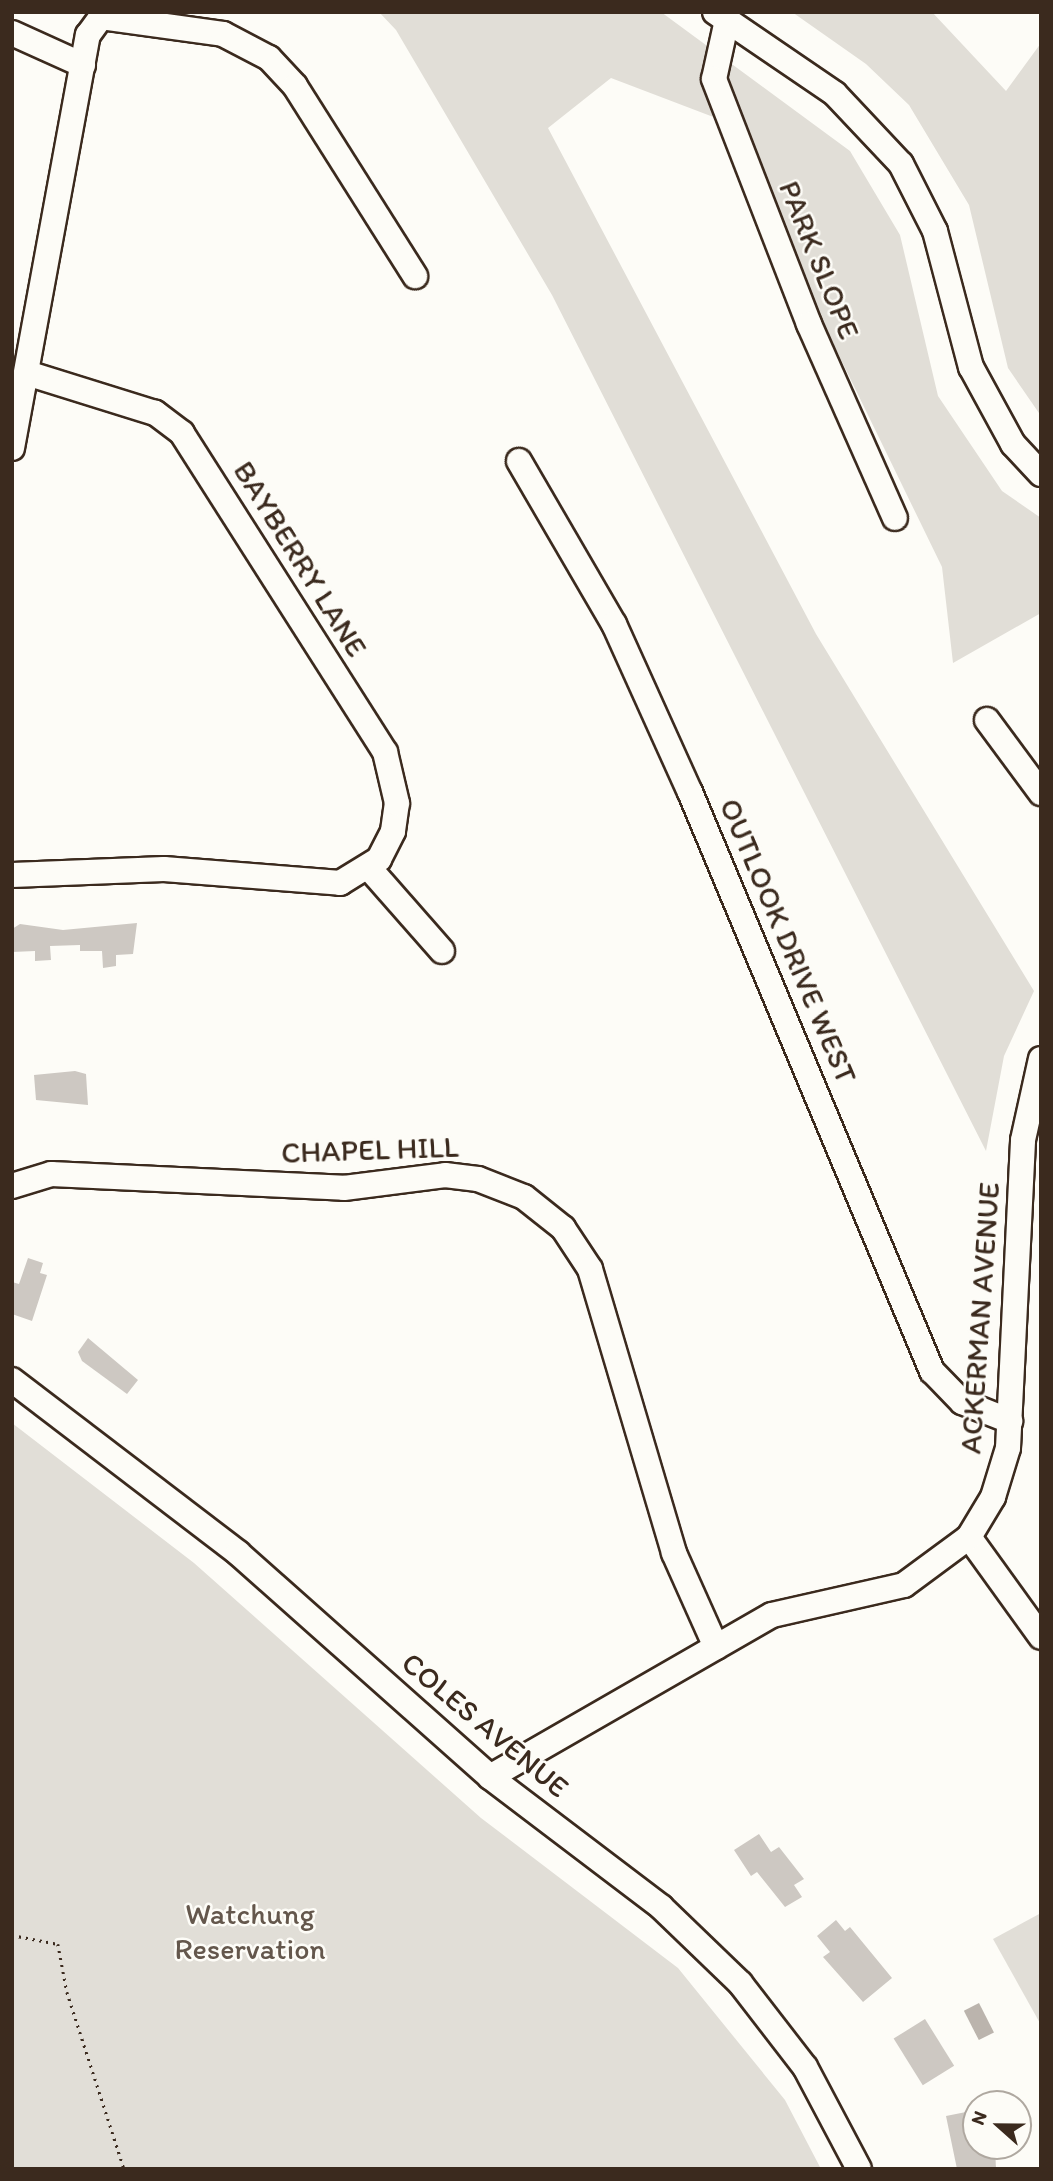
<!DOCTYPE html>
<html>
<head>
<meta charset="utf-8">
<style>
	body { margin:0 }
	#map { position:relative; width:1053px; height:2181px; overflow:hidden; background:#fdfcf7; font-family:Itim,sans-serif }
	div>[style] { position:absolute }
	.green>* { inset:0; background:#e1ded7 }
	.water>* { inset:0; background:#bbb4ad; transform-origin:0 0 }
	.building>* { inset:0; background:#cdc8c2; transform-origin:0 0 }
	.path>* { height:2.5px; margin-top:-1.25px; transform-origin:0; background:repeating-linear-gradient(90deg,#3b2a1e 0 2px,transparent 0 7px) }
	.roads { filter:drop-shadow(2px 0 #3b2a1e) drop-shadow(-2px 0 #3b2a1e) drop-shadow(0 2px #3b2a1e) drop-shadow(0 -2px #3b2a1e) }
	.minor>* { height:24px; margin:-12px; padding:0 12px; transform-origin:12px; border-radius:12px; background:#fdfcf7 }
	span { translate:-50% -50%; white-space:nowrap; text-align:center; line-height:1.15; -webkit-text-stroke:5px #fdfcf7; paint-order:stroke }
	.street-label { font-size:30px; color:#3b2a1e }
	.park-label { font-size:30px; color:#64574c }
	.frame { position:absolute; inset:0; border:14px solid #3b2a1e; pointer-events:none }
	.north { position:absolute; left:962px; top:2090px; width:70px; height:70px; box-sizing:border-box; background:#fdfcf7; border:2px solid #afa8a0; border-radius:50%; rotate:291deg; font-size:19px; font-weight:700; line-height:28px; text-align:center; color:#3b2a1e }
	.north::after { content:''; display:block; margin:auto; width:24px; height:32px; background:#3b2a1e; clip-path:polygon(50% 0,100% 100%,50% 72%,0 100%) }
</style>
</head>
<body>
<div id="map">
	<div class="green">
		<i style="clip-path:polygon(379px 12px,661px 12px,850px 151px,900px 235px,938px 396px,1002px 491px,1041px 518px,1041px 613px,953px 663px,942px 567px,792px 259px,737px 126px,611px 78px,548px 128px,816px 634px,1034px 991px,1004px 1056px,986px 1151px,552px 295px,396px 30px)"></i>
		<i style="clip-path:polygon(792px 12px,932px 12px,1006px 91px,1041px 43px,1041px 416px,1008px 368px,969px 205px,909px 105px,866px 64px)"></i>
		<i style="clip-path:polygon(12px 1423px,194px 1563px,481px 1818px,678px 1968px,785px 2100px,821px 2169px,12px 2169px)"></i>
		<i style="clip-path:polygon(1041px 1913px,1041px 2025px,993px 1939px)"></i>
	</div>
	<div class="water">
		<i style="left:979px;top:2003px;width:33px;height:17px;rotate:63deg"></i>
	</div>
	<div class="building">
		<i style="clip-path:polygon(137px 923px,133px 954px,116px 955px,116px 966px,103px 968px,102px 951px,80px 951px,80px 945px,50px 946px,51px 960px,35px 961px,35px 951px,12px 952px,12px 929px,20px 924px,63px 930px)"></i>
		<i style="clip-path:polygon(75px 1071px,86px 1074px,88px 1105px,36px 1100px,34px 1075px)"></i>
		<i style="clip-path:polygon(28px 1258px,43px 1263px,40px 1273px,47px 1275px,32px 1321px,12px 1314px,12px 1282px,19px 1284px)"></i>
		<i style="clip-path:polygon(88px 1338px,138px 1380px,127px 1394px,82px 1361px,78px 1352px)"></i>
		<i style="clip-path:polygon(759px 1834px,771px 1852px,779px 1847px,804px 1879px,794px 1885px,802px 1897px,785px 1907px,757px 1872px,751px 1876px,734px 1850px)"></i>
		<i style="clip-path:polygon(836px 1920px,845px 1931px,850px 1927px,892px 1978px,863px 2002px,823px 1957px,830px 1952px,817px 1936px)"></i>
		<i style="left:925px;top:2019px;width:55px;height:37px;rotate:58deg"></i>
		<i style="clip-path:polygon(976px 2110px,976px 2146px,995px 2146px,996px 2169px,957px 2169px,946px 2116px)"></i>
	</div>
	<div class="path">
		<i style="left:12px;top:1935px;width:47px;rotate:11.1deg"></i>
		<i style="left:58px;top:1944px;width:49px;rotate:79.4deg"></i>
		<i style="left:67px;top:1992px;width:186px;rotate:72.1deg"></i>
	</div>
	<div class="roads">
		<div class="minor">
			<i style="left:715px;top:12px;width:145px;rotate:34.3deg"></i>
			<i style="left:835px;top:94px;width:96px;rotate:46.7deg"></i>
			<i style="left:901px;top:164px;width:75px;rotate:63.1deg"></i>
			<i style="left:935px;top:231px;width:141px;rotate:75.2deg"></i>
			<i style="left:971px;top:367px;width:88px;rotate:61.4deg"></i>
			<i style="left:1013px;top:444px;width:41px;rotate:47deg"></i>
			<i style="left:727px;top:20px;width:60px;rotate:102.4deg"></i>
			<i style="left:714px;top:79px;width:263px;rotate:68.8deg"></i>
			<i style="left:809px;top:324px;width:212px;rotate:66.1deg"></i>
			<i style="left:12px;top:33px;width:78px;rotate:24.3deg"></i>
			<i style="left:12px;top:448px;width:420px;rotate:-79.6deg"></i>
			<i style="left:88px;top:35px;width:22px;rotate:-54deg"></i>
			<i style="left:101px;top:17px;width:123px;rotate:7.9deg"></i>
			<i style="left:223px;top:34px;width:52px;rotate:27.6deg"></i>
			<i style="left:269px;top:58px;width:38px;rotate:47deg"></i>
			<i style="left:295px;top:86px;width:225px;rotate:57.7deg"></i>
			<i style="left:519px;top:461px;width:189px;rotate:59.8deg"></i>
			<i style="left:614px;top:624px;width:184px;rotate:65.7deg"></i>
			<i style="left:690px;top:792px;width:628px;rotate:67.32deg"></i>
			<i style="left:932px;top:1371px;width:43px;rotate:45.9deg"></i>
			<i style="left:962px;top:1402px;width:52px;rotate:21.6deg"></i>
			<i style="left:987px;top:720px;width:91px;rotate:53.5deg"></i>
			<i style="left:370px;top:869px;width:109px;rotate:48.7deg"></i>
			<i style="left:12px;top:875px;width:152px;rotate:-2.3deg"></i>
			<i style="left:164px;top:869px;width:177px;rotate:4.5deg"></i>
			<i style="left:340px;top:883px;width:46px;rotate:-31.6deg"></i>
			<i style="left:379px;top:859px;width:31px;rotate:-63deg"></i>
			<i style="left:393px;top:831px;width:28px;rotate:-82deg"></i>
			<i style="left:397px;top:803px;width:52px;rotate:-103.2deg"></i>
			<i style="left:385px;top:752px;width:378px;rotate:-122.5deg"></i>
			<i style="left:182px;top:433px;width:34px;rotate:-143deg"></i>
			<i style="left:155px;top:413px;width:131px;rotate:-162.7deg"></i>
			<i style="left:12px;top:1186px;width:41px;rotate:-17.1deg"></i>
			<i style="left:51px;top:1174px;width:293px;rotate:2.7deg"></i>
			<i style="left:344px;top:1188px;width:102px;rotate:-7.3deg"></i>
			<i style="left:445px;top:1175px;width:33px;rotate:7deg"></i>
			<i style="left:478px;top:1179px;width:49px;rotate:21.4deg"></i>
			<i style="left:524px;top:1197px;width:50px;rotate:38.5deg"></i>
			<i style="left:563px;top:1228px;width:49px;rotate:56.6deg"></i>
			<i style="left:590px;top:1269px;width:296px;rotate:73.5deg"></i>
			<i style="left:674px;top:1553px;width:103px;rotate:65.9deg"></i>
			<i style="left:12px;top:1380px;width:285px;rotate:37.4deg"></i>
			<i style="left:238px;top:1553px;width:337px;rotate:41.6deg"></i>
			<i style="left:490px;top:1777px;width:215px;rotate:37.2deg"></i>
			<i style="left:661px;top:1907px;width:110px;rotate:43.9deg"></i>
			<i style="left:740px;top:1983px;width:106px;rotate:52.3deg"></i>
			<i style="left:805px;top:2067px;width:115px;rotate:62.1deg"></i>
			<i style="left:969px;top:1537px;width:123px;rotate:54.2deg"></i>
			<i style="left:490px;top:1777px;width:325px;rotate:-29.9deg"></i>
			<i style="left:772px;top:1615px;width:135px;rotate:-12.8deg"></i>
			<i style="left:904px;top:1585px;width:81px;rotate:-36.4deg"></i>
			<i style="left:969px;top:1537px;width:47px;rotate:-59deg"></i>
			<i style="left:993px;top:1497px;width:51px;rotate:-73deg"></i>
			<i style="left:1008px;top:1448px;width:308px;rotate:-87.2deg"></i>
			<i style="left:1023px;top:1140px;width:83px;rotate:-77.5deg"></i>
		</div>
	</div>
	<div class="street-label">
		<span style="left:819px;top:260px;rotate:68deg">PARK SLOPE</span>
		<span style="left:300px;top:559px;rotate:58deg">BAYBERRY LANE</span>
		<span style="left:788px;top:941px;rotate:67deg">OUTLOOK DRIVE WEST</span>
		<span style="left:370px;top:1150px;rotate:-2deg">CHAPEL HILL</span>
		<span style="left:980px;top:1318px;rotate:-86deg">ACKERMAN AVENUE</span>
		<span style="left:485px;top:1725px;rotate:40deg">COLES AVENUE</span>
	</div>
	<div class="park-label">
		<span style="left:250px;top:1931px">Watchung<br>Reservation</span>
	</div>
	<div class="frame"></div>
	<div class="north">N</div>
</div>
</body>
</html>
